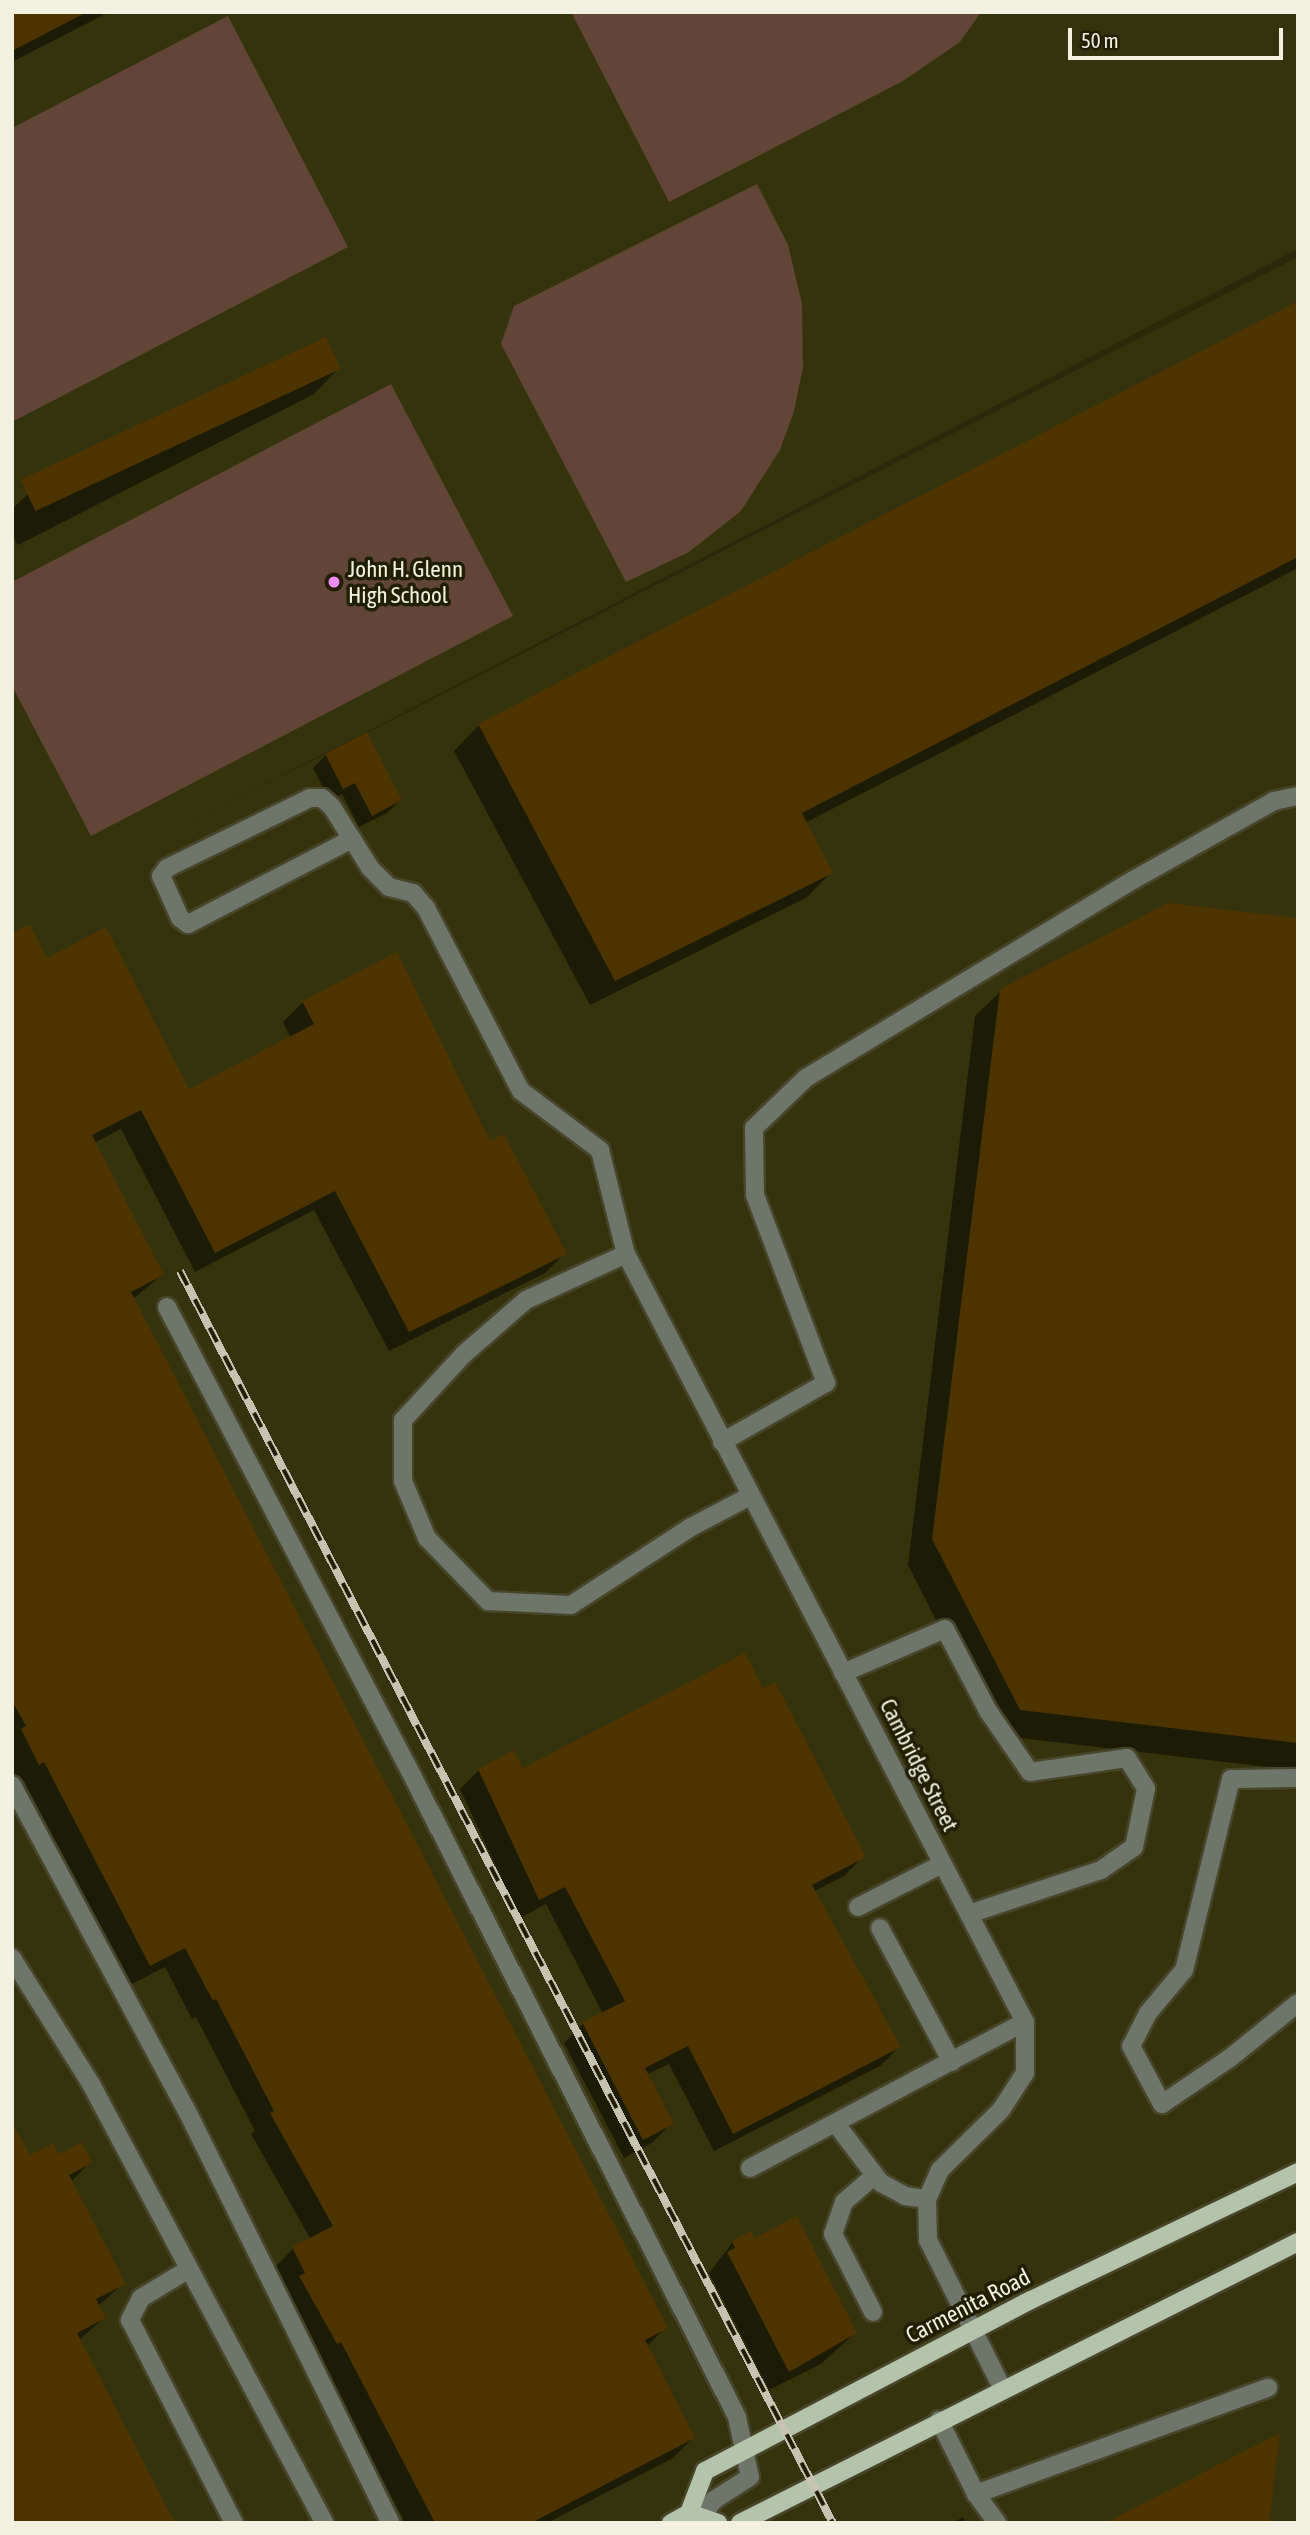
<!DOCTYPE html>
<html>
<head>
<meta charset="utf-8">
<style>
	body { margin:0 }
	#map { position:relative; width:1310px; height:2535px; overflow:hidden; background:#2b290c; font-family:"Asap Condensed",sans-serif }
	div>[style] { position:absolute }
	.built>* { inset:0; background:#35330d }
	.green>* { inset:0; background:#614537 }
	.shadow>* { inset:0; background:#0007 }
	.building>* { inset:0; background:#4d3300; transform-origin:0 0 }
	.roads { filter:drop-shadow(2px 0 #47452a) drop-shadow(-2px 0 #47452a) drop-shadow(0 2px #47452a) drop-shadow(0 -2px #47452a) }
	.minor>* { height:18px; margin:-9px; padding:0 9px; transform-origin:9px; border-radius:9px; background:#6e7569 }
	.major>* { height:18px; margin:-9px; padding:0 9px; transform-origin:9px; border-radius:9px; background:#b4c4ab }
	.rail>* { height:8px; margin-top:-4px; transform-origin:0; background:repeating-linear-gradient(90deg,#211f03 0 16px,#c6c4b1 0 32px); box-sizing:border-box; border-block:2px solid #c6c4b1 }
	.dots>* { width:19px; height:19px; translate:-50% -50%; box-sizing:border-box; border:4px solid #211f03; border-radius:50% }
	span { translate:-50% -50%; white-space:nowrap; text-align:center; line-height:1.15; -webkit-text-stroke:7px #211f03; paint-order:stroke }
	.poi-label { font-size:23px; color:#f2f1e0 }
	.left { translate:0 -50%; text-align:left }
	.street-label { font-size:23px; color:#f2f1e0 }
	.frame { position:absolute; inset:0; border:14px solid #f2f1e0; pointer-events:none }
	.scale { position:absolute; left:1068px; top:28px; width:215px; height:32px; box-sizing:border-box; border:4px solid #f2f1e0; border-top:0; padding-left:9px; font-size:21px; line-height:24px; white-space:nowrap; color:#f2f1e0; -webkit-text-stroke:5px #211f03; paint-order:stroke }
</style>
</head>
<body>
<div id="map">
	<div class="built">
		<i style="clip-path:polygon(12px 12px,1298px 12px,1298px 249px,173px 832px,1298px 257px,1298px 2523px,12px 2523px)"></i>
	</div>
	<div class="green">
		<i style="clip-path:polygon(571px 12px,981px 12px,960px 42px,903px 81px,669px 202px)"></i>
		<i style="clip-path:polygon(228px 16px,348px 247px,12px 422px,12px 128px)"></i>
		<i style="clip-path:polygon(757px 184px,788px 245px,802px 304px,803px 367px,794px 411px,780px 450px,741px 511px,689px 552px,626px 582px,501px 344px,514px 306px)"></i>
		<i style="clip-path:polygon(391px 384px,513px 616px,91px 836px,12px 686px,12px 582px)"></i>
	</div>
	<div class="shadow">
		<i style="clip-path:polygon(12px 12px,109px 12px,12px 62px)"></i>
		<i style="clip-path:polygon(1298px 303px,1298px 568px,805px 823px,831px 873px,806px 898px,590px 1005px,454px 751px,479px 725px)"></i>
		<i style="clip-path:polygon(339px 368px,314px 394px,18px 545px,12px 536px,12px 509px,28px 494px)"></i>
		<i style="clip-path:polygon(326px 755px,400px 800px,387px 813px,359px 827px,342px 794px,330px 801px,313px 768px)"></i>
		<i style="clip-path:polygon(1298px 920px,1298px 1765px,1293px 1770px,994px 1735px,908px 1565px,975px 1016px,1001px 991px)"></i>
		<i style="clip-path:polygon(12px 935px,46px 960px,188px 1091px,291px 1038px,283px 1022px,303px 1002px,489px 1143px,565px 1253px,545px 1273px,389px 1351px,314px 1210px,195px 1272px,121px 1129px,94px 1143px,162px 1275px,133px 1299px,666px 2327px,646px 2347px,693px 2438px,673px 2458px,547px 2523px,405px 2523px,321px 2361px,317px 2362px,273px 2269px,293px 2249px,311px 2240px,251px 2134px,255px 2131px,196px 2017px,192px 2019px,165px 1967px,130px 1985px,24px 1781px,19px 1783px,12px 1770px)"></i>
		<i style="clip-path:polygon(762px 1690px,863px 1857px,844px 1876px,813px 1892px,899px 2047px,880px 2066px,714px 2151px,669px 2064px,646px 2075px,672px 2123px,652px 2143px,624px 2158px,564px 2043px,583px 2024px,603px 2014px,546px 1904px,520px 1918px,460px 1789px,479px 1770px,522px 1770px)"></i>
		<i style="clip-path:polygon(29px 2157px,90px 2162px,71px 2182px,124px 2283px,98px 2306px,104px 2318px,79px 2340px,12px 2523px)"></i>
		<i style="clip-path:polygon(754px 2240px,855px 2333px,821px 2364px,769px 2390px,709px 2273px,733px 2242px)"></i>
		<i style="clip-path:polygon(963px 2517px,966px 2523px,953px 2523px)"></i>
	</div>
	<div class="building">
		<i style="clip-path:polygon(12px 12px,87px 12px,12px 51px)"></i>
		<i style="clip-path:polygon(1298px 301px,1298px 557px,802px 813px,833px 873px,615px 981px,478px 724px)"></i>
		<i style="left:326px;top:337px;width:35px;height:337px;rotate:65deg"></i>
		<i style="clip-path:polygon(367px 732px,402px 800px,372px 816px,355px 783px,343px 789px,325px 754px)"></i>
		<i style="clip-path:polygon(1168px 903px,1298px 918px,1298px 1743px,1020px 1710px,932px 1539px,1000px 989px)"></i>
		<i style="clip-path:polygon(30px 924px,47px 958px,106px 927px,189px 1089px,314px 1024px,302px 1001px,397px 952px,490px 1141px,504px 1134px,567px 1254px,409px 1332px,335px 1191px,215px 1253px,141px 1110px,92px 1135px,164px 1275px,131px 1292px,668px 2328px,645px 2340px,695px 2438px,531px 2523px,435px 2523px,341px 2342px,337px 2344px,299px 2276px,305px 2273px,292px 2247px,333px 2226px,270px 2113px,274px 2111px,216px 1999px,213px 2001px,185px 1948px,150px 1966px,44px 1762px,39px 1765px,21px 1729px,26px 1726px,12px 1701px,12px 933px)"></i>
		<i style="clip-path:polygon(745px 1653px,763px 1688px,775px 1682px,866px 1857px,812px 1885px,901px 2047px,733px 2134px,688px 2046px,645px 2068px,674px 2124px,643px 2140px,582px 2022px,625px 2001px,565px 1887px,539px 1900px,478px 1769px,514px 1750px,523px 1768px)"></i>
		<i style="clip-path:polygon(12px 2122px,30px 2155px,53px 2143px,59px 2154px,82px 2142px,92px 2163px,69px 2175px,126px 2284px,96px 2299px,106px 2318px,77px 2333px,175px 2523px,12px 2523px)"></i>
		<i style="clip-path:polygon(797px 2216px,857px 2333px,789px 2372px,727px 2252px,735px 2248px,732px 2241px,751px 2231px,755px 2238px)"></i>
		<i style="clip-path:polygon(1280px 2433px,1269px 2523px,1105px 2523px)"></i>
	</div>
	<div class="roads">
		<div class="minor">
			<i style="left:352px;top:839px;width:185px;rotate:152.6deg"></i>
			<i style="left:188px;top:924px;width:10px;rotate:-143deg"></i>
			<i style="left:180px;top:918px;width:46px;rotate:-114.3deg"></i>
			<i style="left:161px;top:876px;width:10px;rotate:-53deg"></i>
			<i style="left:167px;top:868px;width:159px;rotate:-26.1deg"></i>
			<i style="left:310px;top:798px;width:12px"></i>
			<i style="left:322px;top:798px;width:13px;rotate:42deg"></i>
			<i style="left:332px;top:807px;width:38px;rotate:58deg"></i>
			<i style="left:352px;top:839px;width:34px;rotate:58deg"></i>
			<i style="left:370px;top:868px;width:27px;rotate:45deg"></i>
			<i style="left:389px;top:887px;width:25px;rotate:14deg"></i>
			<i style="left:413px;top:893px;width:20px;rotate:49deg"></i>
			<i style="left:426px;top:908px;width:206px;rotate:62.6deg"></i>
			<i style="left:521px;top:1091px;width:99px;rotate:36.8deg"></i>
			<i style="left:600px;top:1150px;width:107px;rotate:76deg"></i>
			<i style="left:626px;top:1254px;width:865px;rotate:62.55deg"></i>
			<i style="left:1025px;top:2022px;width:51px;rotate:90deg"></i>
			<i style="left:1025px;top:2073px;width:44px;rotate:123deg"></i>
			<i style="left:1001px;top:2110px;width:86px;rotate:135.5deg"></i>
			<i style="left:940px;top:2170px;width:32px;rotate:114deg"></i>
			<i style="left:927px;top:2199px;width:41px;rotate:88.6deg"></i>
			<i style="left:928px;top:2240px;width:165px;rotate:63.4deg"></i>
			<i style="left:626px;top:1254px;width:110px;rotate:155.3deg"></i>
			<i style="left:526px;top:1300px;width:82px;rotate:138.9deg"></i>
			<i style="left:464px;top:1354px;width:90px;rotate:132.7deg"></i>
			<i style="left:403px;top:1420px;width:61px;rotate:90deg"></i>
			<i style="left:403px;top:1481px;width:62px;rotate:67.2deg"></i>
			<i style="left:427px;top:1538px;width:88px;rotate:45.9deg"></i>
			<i style="left:488px;top:1601px;width:83px;rotate:2.8deg"></i>
			<i style="left:571px;top:1605px;width:143px;rotate:-33deg"></i>
			<i style="left:691px;top:1527px;width:67px;rotate:-27.7deg"></i>
			<i style="left:167px;top:1307px;width:530px;rotate:62.37deg"></i>
			<i style="left:413px;top:1777px;width:717px;rotate:63.15deg"></i>
			<i style="left:737px;top:2417px;width:61px;rotate:77.8deg"></i>
			<i style="left:750px;top:2477px;width:43px;rotate:147.4deg"></i>
			<i style="left:714px;top:2500px;width:21px;rotate:127deg"></i>
			<i style="left:722px;top:1442px;width:120px;rotate:-29.6deg"></i>
			<i style="left:826px;top:1383px;width:201px;rotate:-110.7deg"></i>
			<i style="left:755px;top:1195px;width:67px;rotate:-90.9deg"></i>
			<i style="left:754px;top:1128px;width:72px;rotate:-43.9deg"></i>
			<i style="left:806px;top:1078px;width:374px;rotate:-31.2deg"></i>
			<i style="left:1126px;top:884px;width:170px;rotate:-29.3deg"></i>
			<i style="left:1274px;top:801px;width:25px;rotate:-12deg"></i>
			<i style="left:843px;top:1673px;width:111px;rotate:-23.3deg"></i>
			<i style="left:945px;top:1629px;width:93px;rotate:62.3deg"></i>
			<i style="left:988px;top:1711px;width:74px;rotate:55.5deg"></i>
			<i style="left:1030px;top:1772px;width:98px;rotate:-8.2deg"></i>
			<i style="left:1127px;top:1758px;width:36px;rotate:58deg"></i>
			<i style="left:1146px;top:1789px;width:59px;rotate:101.7deg"></i>
			<i style="left:1134px;top:1847px;width:40px;rotate:145.1deg"></i>
			<i style="left:1101px;top:1870px;width:139px;rotate:161.6deg"></i>
			<i style="left:1298px;top:1778px;width:67px;rotate:179.1deg"></i>
			<i style="left:1231px;top:1779px;width:197px;rotate:103.8deg"></i>
			<i style="left:1184px;top:1970px;width:56px;rotate:129.9deg"></i>
			<i style="left:1148px;top:2013px;width:37px;rotate:117deg"></i>
			<i style="left:1131px;top:2046px;width:66px;rotate:61.9deg"></i>
			<i style="left:1162px;top:2104px;width:82px;rotate:-34.1deg"></i>
			<i style="left:1230px;top:2058px;width:87px;rotate:-39deg"></i>
			<i style="left:12px;top:1785px;width:374px;rotate:61.8deg"></i>
			<i style="left:189px;top:2115px;width:455px;rotate:63.7deg"></i>
			<i style="left:858px;top:1907px;width:94px;rotate:-27.1deg"></i>
			<i style="left:880px;top:1928px;width:152px;rotate:61.8deg"></i>
			<i style="left:12px;top:1958px;width:149px;rotate:57.9deg"></i>
			<i style="left:91px;top:2084px;width:497px;rotate:62deg"></i>
			<i style="left:836px;top:2124px;width:74px;rotate:52.7deg"></i>
			<i style="left:881px;top:2183px;width:27px;rotate:28deg"></i>
			<i style="left:905px;top:2196px;width:22px;rotate:8deg"></i>
			<i style="left:750px;top:2168px;width:311px;rotate:-28deg"></i>
			<i style="left:189px;top:2269px;width:56px;rotate:148.9deg"></i>
			<i style="left:141px;top:2298px;width:25px;rotate:117deg"></i>
			<i style="left:130px;top:2320px;width:228px;rotate:62.9deg"></i>
			<i style="left:873px;top:2312px;width:88px;rotate:-117.1deg"></i>
			<i style="left:833px;top:2234px;width:34px;rotate:-71deg"></i>
			<i style="left:844px;top:2202px;width:40px;rotate:-41deg"></i>
			<i style="left:939px;top:2420px;width:83px;rotate:63.4deg"></i>
			<i style="left:976px;top:2494px;width:36px;rotate:54deg"></i>
			<i style="left:976px;top:2494px;width:311px;rotate:-20deg"></i>
		</div>
		<div class="major">
			<i style="left:689px;top:2513px;width:31px;rotate:19deg"></i>
			<i style="left:671px;top:2523px;width:21px;rotate:-29deg"></i>
			<i style="left:689px;top:2513px;width:45px;rotate:-69.1deg"></i>
			<i style="left:705px;top:2471px;width:368px;rotate:-27.7deg"></i>
			<i style="left:1031px;top:2300px;width:296px;rotate:-25.6deg"></i>
			<i style="left:740px;top:2523px;width:625px;rotate:-26.73deg"></i>
		</div>
	</div>
	<div class="rail">
		<i style="left:180px;top:1271px;width:1412px;rotate:62.46deg"></i>
	</div>
	<div class="dots">
		<i style="left:334px;top:582px;background:#ef8bf7"></i>
	</div>
	<div class="poi-label">
		<span class="left" style="left:348px;top:582px">John H. Glenn<br>High School</span>
	</div>
	<div class="street-label">
		<span style="left:919px;top:1765px;rotate:63deg">Cambridge Street</span>
		<span style="left:968px;top:2306px;rotate:-27deg">Carmenita Road</span>
	</div>
	<div class="frame"></div>
	<div class="scale">50 m</div>
</div>
</body>
</html>
